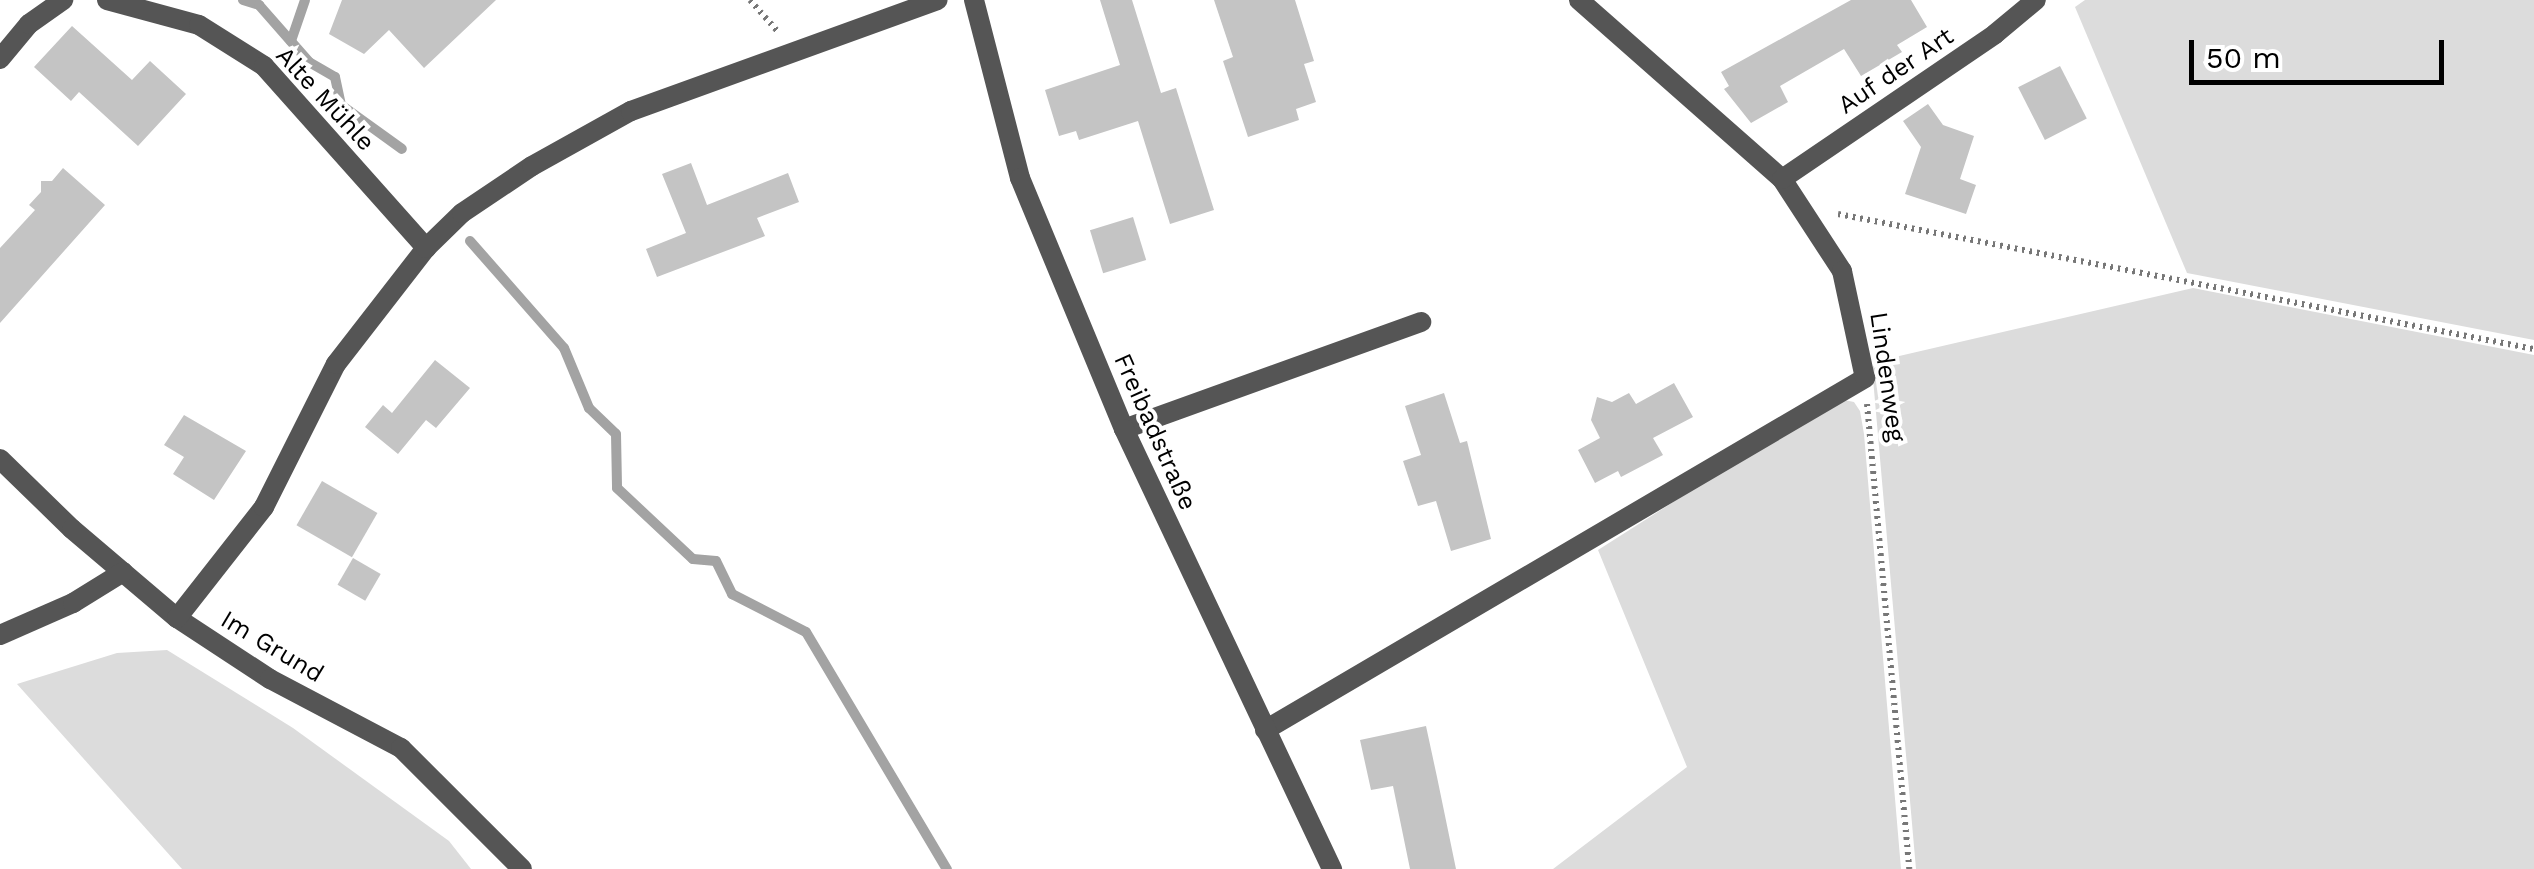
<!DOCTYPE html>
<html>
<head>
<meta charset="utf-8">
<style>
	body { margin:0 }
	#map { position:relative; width:2534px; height:869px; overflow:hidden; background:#fff; font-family:"Work Sans",sans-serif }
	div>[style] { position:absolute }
	.green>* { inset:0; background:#dcdcdc }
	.stream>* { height:10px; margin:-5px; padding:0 5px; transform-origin:5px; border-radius:5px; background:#a3a3a3 }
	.building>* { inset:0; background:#c4c4c4; transform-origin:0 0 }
	.path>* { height:6px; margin-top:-3px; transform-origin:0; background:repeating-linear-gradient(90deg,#777 0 2.5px,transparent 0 7.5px) }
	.service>* { height:20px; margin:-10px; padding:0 10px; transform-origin:10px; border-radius:10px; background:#555 }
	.minor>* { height:20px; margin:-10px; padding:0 10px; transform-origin:10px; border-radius:10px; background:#555 }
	span { translate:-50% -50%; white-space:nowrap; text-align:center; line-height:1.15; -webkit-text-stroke:8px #fff; paint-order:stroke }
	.street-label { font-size:25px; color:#000 }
	.scale { position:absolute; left:2189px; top:40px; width:255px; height:45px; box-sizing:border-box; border:5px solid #000; border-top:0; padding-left:12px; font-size:30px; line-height:35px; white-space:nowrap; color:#000; -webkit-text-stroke:8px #fff; paint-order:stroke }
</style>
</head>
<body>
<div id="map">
	<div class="green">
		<i style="clip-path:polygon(2085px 0,2534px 0,2534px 340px,2187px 273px,2075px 7px)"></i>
		<i style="clip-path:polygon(2193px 288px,2534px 355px,2534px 869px,1916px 869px,1872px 367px,1882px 360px)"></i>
		<i style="clip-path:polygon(1844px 400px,1854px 402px,1860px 411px,1864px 434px,1901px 869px,1553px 869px,1687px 767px,1598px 550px,1824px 406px)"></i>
		<i style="clip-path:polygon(167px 650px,293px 728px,449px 841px,471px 869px,182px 869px,17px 684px,117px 653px)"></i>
	</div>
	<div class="stream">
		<i style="left:243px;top:0;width:17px;rotate:17deg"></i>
		<i style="left:259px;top:5px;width:76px;rotate:48.7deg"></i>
		<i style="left:309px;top:62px;width:30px;rotate:30deg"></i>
		<i style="left:335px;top:77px;width:29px;rotate:78deg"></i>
		<i style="left:341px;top:105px;width:75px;rotate:35.8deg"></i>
		<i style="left:291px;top:41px;width:43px;rotate:-71.1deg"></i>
		<i style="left:470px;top:241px;width:142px;rotate:48.7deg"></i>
		<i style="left:564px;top:348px;width:65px;rotate:67.4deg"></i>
		<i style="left:589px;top:408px;width:37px;rotate:44deg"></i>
		<i style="left:616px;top:434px;width:54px;rotate:88.9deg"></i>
		<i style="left:617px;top:488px;width:104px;rotate:43.1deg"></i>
		<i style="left:693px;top:559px;width:23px;rotate:5deg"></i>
		<i style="left:716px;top:561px;width:37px;rotate:64deg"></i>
		<i style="left:732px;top:594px;width:83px;rotate:27.2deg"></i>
		<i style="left:806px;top:632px;width:276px;rotate:59.3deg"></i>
	</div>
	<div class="building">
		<i style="clip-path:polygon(342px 0,496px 0,424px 68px,389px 30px,364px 54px,329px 34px)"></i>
		<i style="clip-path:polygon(1100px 0,1132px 0,1161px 93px,1176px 88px,1214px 210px,1170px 224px,1138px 121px,1079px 140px,1076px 131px,1059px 136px,1045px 90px,1120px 65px)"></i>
		<i style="clip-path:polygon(1214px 0,1295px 0,1314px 61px,1304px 64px,1316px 102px,1296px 109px,1299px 120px,1248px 137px,1223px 61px,1233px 57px)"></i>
		<i style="clip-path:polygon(1851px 0,1911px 0,1927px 27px,1897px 45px,1902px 52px,1861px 76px,1844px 49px,1780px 86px,1788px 102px,1751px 123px,1724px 89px,1729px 86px,1721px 72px)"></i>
		<i style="clip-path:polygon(72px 26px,132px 80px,150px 61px,186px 94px,138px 146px,79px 92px,71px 101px,34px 67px)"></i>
		<i style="left:2060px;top:66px;width:59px;height:47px;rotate:63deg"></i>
		<i style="clip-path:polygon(1928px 104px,1943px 125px,1974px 136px,1960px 179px,1976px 185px,1966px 214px,1905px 194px,1921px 147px,1903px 121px)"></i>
		<i style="clip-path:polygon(691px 163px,707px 205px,788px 173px,799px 202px,757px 218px,765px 236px,657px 277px,646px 249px,686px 233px,662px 174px)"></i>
		<i style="clip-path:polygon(63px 168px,105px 205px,0 323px,0 248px,35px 210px,29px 205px,41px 192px,41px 181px,52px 181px)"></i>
		<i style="left:1133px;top:217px;width:45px;height:45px;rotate:73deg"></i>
		<i style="clip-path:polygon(435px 360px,470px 388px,436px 428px,426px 420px,398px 454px,365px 427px,383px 405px,392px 413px)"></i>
		<i style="clip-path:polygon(1674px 383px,1693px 417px,1653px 438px,1663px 455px,1621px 477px,1618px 471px,1595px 483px,1578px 450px,1600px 438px,1591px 420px,1597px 397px,1612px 402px,1629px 393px,1636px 404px)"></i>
		<i style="clip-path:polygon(1444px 393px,1460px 443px,1467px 441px,1491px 539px,1451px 551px,1436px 501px,1418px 506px,1403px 461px,1421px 455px,1405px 406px)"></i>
		<i style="clip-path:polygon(184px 415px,246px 451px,214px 500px,173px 474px,184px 457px,164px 445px)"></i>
		<i style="left:322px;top:481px;width:64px;height:51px;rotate:30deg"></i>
		<i style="left:353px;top:558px;width:32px;height:31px;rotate:30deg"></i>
		<i style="clip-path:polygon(1426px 726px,1437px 777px,1456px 869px,1410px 869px,1393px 786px,1371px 790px,1360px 740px)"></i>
	</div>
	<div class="path">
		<i style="left:750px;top:0;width:44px;rotate:48.7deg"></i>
		<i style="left:1838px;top:214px;width:709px;rotate:10.98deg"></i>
		<i style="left:1867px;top:404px;width:467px;rotate:84.8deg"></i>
	</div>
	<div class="service">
		<i style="left:1124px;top:429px;width:316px;rotate:-19.8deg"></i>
		<i style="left:1265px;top:730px;width:696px;rotate:-30.4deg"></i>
	</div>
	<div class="minor">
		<i style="left:107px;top:0;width:95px;rotate:15.2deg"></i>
		<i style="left:199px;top:25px;width:77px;rotate:32.2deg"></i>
		<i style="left:264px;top:66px;width:244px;rotate:48.3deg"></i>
		<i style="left:974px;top:0;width:184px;rotate:75.5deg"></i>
		<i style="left:1020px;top:178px;width:272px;rotate:67.5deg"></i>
		<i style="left:1124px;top:429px;width:487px;rotate:64.7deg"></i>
		<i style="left:1579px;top:0;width:271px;rotate:41.4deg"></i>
		<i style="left:1782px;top:179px;width:110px;rotate:56.9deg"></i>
		<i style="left:1842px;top:271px;width:109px;rotate:77.9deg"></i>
		<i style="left:0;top:59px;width:45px;rotate:-50.4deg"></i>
		<i style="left:29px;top:24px;width:42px;rotate:-35.2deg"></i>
		<i style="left:1782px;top:179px;width:258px;rotate:-34.2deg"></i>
		<i style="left:1995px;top:34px;width:53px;rotate:-39.7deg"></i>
		<i style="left:0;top:459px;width:100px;rotate:44.2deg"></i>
		<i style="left:72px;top:529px;width:138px;rotate:40.3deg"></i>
		<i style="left:177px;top:618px;width:111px;rotate:33.3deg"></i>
		<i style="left:270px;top:679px;width:148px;rotate:27.8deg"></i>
		<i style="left:401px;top:748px;width:171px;rotate:45deg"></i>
		<i style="left:177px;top:618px;width:141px;rotate:-51.9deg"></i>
		<i style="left:264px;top:507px;width:160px;rotate:-63.3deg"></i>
		<i style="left:336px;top:364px;width:147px;rotate:-52.2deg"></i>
		<i style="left:426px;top:248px;width:50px;rotate:-44.2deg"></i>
		<i style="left:462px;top:213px;width:84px;rotate:-33.9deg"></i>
		<i style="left:532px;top:166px;width:113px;rotate:-29.1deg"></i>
		<i style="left:631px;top:111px;width:326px;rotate:-19.9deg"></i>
		<i style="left:0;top:635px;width:80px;rotate:-23.7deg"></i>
		<i style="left:73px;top:603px;width:59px;rotate:-31.8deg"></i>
	</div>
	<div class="street-label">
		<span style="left:1896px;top:71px;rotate:-34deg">Auf der Art</span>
		<span style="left:325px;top:99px;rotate:47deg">Alte Mühle</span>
		<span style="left:1887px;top:377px;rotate:82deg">Lindenweg</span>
		<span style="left:1155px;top:432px;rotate:66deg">Freibadstraße</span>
		<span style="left:272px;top:647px;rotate:31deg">Im Grund</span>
	</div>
	<div class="scale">50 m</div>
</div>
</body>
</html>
